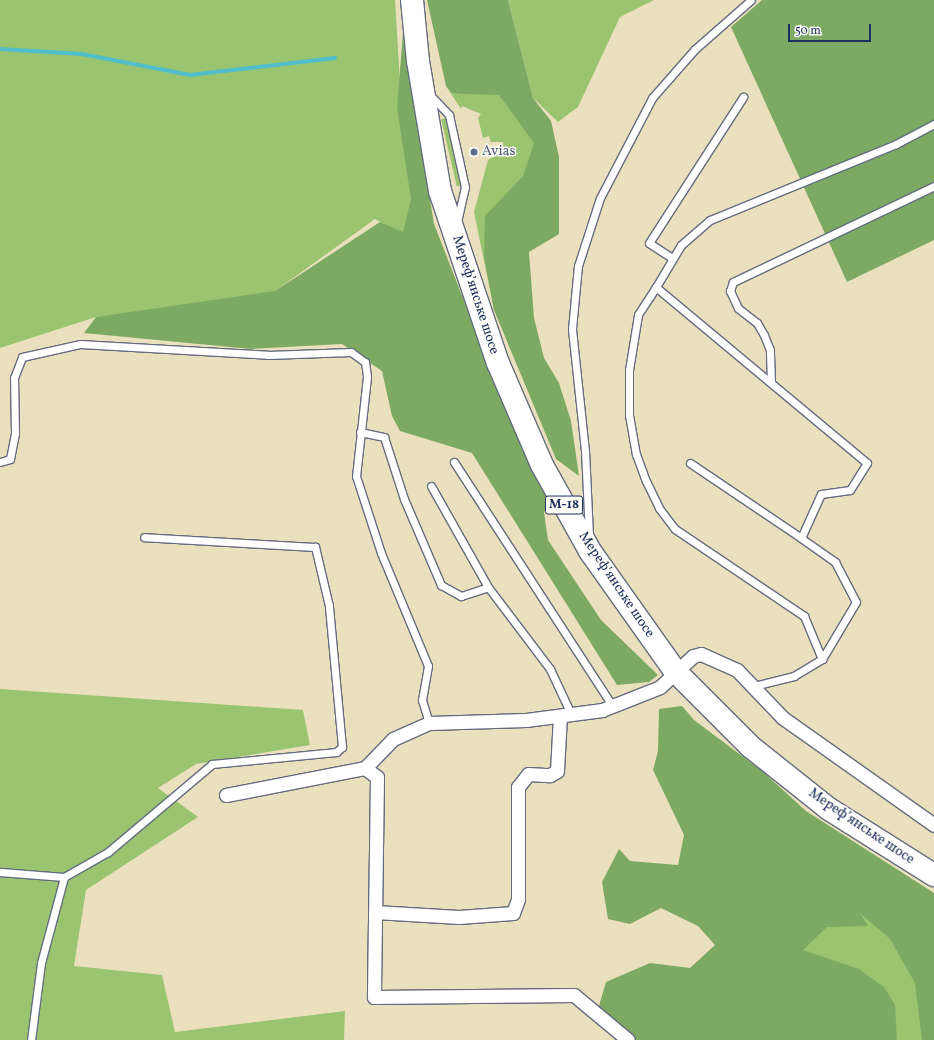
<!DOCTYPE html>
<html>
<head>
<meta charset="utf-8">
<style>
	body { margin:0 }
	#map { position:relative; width:934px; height:1040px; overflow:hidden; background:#ebe0bd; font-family:Vollkorn,serif }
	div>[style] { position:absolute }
	.green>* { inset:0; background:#9bc471; transform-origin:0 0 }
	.forest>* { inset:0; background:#7caa63 }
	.stream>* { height:3.5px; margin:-1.75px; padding:0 1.75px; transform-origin:1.75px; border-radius:1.75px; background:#51beca }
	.roads { filter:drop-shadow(1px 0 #646d7f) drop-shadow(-1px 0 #646d7f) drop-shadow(0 1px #646d7f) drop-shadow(0 -1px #646d7f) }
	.service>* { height:7px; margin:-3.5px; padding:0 3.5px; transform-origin:3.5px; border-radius:3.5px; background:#fff }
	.minor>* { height:13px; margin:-6.5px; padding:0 6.5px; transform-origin:6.5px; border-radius:6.5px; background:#fff }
	.trunk>* { height:22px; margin:-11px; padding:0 11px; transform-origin:11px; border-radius:11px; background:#fff }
	.dots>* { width:11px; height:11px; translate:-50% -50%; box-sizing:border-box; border:2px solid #fdfcf7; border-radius:50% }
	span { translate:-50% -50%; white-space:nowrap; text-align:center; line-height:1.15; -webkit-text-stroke:3px #fdfcf7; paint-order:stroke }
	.shield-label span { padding:1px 3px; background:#fdfcf7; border:1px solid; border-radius:3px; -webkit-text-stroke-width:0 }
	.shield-label { font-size:13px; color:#1b2f5e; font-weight:700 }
	.service-label { font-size:14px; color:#4e5e75 }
	.left { translate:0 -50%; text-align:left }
	.street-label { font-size:14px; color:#1b2f5e }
	.scale { position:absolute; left:788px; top:24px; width:83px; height:18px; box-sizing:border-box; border:2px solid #1b2f5e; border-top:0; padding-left:5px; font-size:12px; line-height:14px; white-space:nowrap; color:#1b2f5e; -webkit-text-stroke:3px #fdfcf7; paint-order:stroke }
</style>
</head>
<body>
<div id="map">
	<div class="green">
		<i style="clip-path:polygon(0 0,395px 0,403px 132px,419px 199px,407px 236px,375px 219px,260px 302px,96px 317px,0 348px)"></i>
		<i style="clip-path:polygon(508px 0,654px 0,620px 17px,578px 107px,558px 122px,533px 98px)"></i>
		<i style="clip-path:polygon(485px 74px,533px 113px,542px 156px,498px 215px,494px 310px,474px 212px,488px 160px,504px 151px,503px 142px,491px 142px,489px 136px,483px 138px,478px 118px,481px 114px,462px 106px,461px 109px,446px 86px)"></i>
		<i style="left:446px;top:118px;width:69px;height:5px;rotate:77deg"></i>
		<i style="clip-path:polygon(0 689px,303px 710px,310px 745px,196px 764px,158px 788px,198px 817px,86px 890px,74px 966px,162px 975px,175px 1032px,345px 1011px,344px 1040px,0 1040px)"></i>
		<i style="clip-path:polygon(881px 904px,934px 991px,928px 1040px,697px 1040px,793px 909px)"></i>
	</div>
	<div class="forest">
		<i style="clip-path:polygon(427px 0,508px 0,533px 98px,551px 121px,559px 157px,559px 234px,529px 252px,534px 318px,544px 358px,559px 383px,571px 421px,579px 476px,556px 459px,494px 310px,484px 256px,485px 216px,523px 176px,534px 143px,499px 95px,464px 94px,452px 93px,446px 86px)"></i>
		<i style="clip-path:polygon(762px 0,934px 0,934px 240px,847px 282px,731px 27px)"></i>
		<i style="clip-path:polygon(403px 32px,434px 224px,488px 362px,554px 500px,544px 512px,548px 540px,601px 620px,658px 675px,649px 682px,617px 685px,472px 453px,400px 431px,392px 416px,382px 371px,342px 344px,251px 349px,84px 333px,96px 317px,275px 291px,380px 222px,403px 232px,411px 199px,397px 108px)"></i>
		<i style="clip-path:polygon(682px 706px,694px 720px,762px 771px,806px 811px,934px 893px,934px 1040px,922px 1040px,915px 983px,890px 939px,860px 913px,868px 926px,827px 927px,803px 950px,859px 969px,884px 987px,895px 1005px,897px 1040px,618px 1040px,599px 1006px,606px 982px,650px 963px,690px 968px,715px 945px,698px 926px,661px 908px,630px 924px,608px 919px,602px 882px,619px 849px,630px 861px,678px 865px,684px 835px,653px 770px,658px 751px,659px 709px)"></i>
	</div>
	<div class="stream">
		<i style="left:0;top:49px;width:82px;rotate:3.5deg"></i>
		<i style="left:82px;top:54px;width:110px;rotate:11deg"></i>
		<i style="left:190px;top:75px;width:146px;rotate:-6.7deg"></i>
	</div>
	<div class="roads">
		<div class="service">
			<i style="left:429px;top:94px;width:29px;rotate:46deg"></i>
			<i style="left:449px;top:115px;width:74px;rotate:77.5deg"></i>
			<i style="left:465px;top:187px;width:35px;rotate:103deg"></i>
			<i style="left:672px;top:258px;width:27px;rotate:-147deg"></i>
			<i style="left:649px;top:243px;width:174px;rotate:-57.2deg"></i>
			<i style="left:656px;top:287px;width:33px;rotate:123deg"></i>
			<i style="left:638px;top:315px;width:56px;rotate:99.3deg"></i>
			<i style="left:629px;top:370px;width:45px;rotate:90deg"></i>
			<i style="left:629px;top:415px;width:40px;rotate:80deg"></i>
			<i style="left:636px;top:454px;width:29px;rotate:70deg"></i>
			<i style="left:646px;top:481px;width:30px;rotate:64deg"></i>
			<i style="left:659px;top:508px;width:26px;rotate:53deg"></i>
			<i style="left:675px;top:529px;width:156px;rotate:34deg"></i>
			<i style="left:804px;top:616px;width:47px;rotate:67.3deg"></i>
			<i style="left:822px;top:659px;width:33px;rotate:149deg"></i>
			<i style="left:794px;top:676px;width:41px;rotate:166deg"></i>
			<i style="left:771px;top:382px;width:32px;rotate:-92deg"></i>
			<i style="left:770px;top:350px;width:16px;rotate:-112deg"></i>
			<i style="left:764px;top:335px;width:14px;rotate:-120deg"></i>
			<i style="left:757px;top:323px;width:24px;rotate:-142deg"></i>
			<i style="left:738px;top:308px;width:19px;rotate:-115deg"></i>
			<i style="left:730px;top:291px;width:9px;rotate:-72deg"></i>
			<i style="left:733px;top:282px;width:223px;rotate:-25.5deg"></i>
			<i style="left:360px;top:432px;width:25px;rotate:12deg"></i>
			<i style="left:384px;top:437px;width:65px;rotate:72.1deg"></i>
			<i style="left:404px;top:499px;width:94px;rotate:66.7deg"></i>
			<i style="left:441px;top:585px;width:23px;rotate:29deg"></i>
			<i style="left:461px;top:596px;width:28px;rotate:-18deg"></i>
			<i style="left:488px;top:587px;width:116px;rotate:-119.4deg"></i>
			<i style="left:0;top:462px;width:10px;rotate:-17deg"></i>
			<i style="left:10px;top:459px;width:26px;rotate:-79deg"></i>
			<i style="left:15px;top:433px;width:55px;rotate:-91deg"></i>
			<i style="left:14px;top:378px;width:22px;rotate:-69deg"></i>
			<i style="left:22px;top:357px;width:59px;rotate:-12.6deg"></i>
			<i style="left:80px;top:344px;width:188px;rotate:3.3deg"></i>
			<i style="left:268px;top:355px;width:83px;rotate:-2.1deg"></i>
			<i style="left:351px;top:352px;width:17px;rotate:36deg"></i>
			<i style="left:365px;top:362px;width:15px;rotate:82deg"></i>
			<i style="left:367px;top:377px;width:100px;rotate:96.3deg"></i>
			<i style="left:356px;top:476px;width:81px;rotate:72deg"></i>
			<i style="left:381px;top:553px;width:122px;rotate:67.4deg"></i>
			<i style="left:428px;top:666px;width:35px;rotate:100deg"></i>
			<i style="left:422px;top:700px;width:24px;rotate:73deg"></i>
			<i style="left:454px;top:462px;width:290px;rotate:57deg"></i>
			<i style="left:690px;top:463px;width:134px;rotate:34deg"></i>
			<i style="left:801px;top:538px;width:48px;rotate:-65.6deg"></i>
			<i style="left:821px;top:494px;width:29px;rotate:-8deg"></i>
			<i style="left:850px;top:490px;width:32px;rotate:-58deg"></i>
			<i style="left:867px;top:463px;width:275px;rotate:-140.2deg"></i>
			<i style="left:656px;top:287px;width:49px;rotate:-59.2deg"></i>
			<i style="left:681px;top:245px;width:38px;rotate:-41deg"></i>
			<i style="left:710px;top:220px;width:201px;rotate:-22.2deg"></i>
			<i style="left:896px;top:144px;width:43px;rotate:-27.8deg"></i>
			<i style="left:589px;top:535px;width:84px;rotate:-92.7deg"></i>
			<i style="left:585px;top:451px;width:123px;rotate:-96.1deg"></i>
			<i style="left:572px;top:329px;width:63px;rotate:-84.6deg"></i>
			<i style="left:578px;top:266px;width:71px;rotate:-72.1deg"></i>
			<i style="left:600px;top:198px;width:113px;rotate:-62.5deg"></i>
			<i style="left:652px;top:98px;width:65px;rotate:-48.7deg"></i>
			<i style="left:695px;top:49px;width:74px;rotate:-41.2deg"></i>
			<i style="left:801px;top:538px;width:42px;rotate:35.2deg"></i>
			<i style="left:835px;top:562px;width:45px;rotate:62.3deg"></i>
			<i style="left:856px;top:602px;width:66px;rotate:120.8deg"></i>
			<i style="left:488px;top:587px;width:103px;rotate:52.9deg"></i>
			<i style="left:550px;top:669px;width:50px;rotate:65deg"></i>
			<i style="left:0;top:872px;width:64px;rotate:4.5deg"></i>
			<i style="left:31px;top:1040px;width:78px;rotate:-82.6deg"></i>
			<i style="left:41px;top:963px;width:89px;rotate:-75deg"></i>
			<i style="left:64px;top:877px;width:51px;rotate:-29.6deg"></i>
			<i style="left:108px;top:852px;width:136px;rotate:-40.2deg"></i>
			<i style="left:212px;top:764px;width:125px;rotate:-5.5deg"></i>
			<i style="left:336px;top:752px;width:8px;rotate:-40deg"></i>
			<i style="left:342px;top:747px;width:142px;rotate:-95.3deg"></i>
			<i style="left:329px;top:606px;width:61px;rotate:-103.3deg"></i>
			<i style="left:315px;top:547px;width:171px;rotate:-176.7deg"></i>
		</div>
		<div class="minor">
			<i style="left:365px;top:768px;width:15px;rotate:37deg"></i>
			<i style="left:377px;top:777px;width:220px;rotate:90.8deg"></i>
			<i style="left:374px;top:997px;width:200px;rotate:-0.6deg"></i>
			<i style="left:574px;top:995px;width:70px;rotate:39.8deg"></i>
			<i style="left:226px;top:795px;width:142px;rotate:-11deg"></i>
			<i style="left:365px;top:768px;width:40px;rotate:-46deg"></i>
			<i style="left:393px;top:739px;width:39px;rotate:-24deg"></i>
			<i style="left:429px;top:723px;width:97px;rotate:-1.8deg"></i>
			<i style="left:526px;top:720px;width:77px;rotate:-7.5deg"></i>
			<i style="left:602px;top:710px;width:62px;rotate:-21.6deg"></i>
			<i style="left:660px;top:687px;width:45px;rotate:-43.2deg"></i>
			<i style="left:693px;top:656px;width:8px;rotate:-14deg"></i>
			<i style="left:701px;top:654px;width:39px;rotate:24deg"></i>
			<i style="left:737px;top:670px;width:66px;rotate:46.2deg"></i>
			<i style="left:783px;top:718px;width:185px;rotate:35.3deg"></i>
			<i style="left:375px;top:912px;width:84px;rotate:3.4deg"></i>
			<i style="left:459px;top:917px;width:54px;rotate:-4.2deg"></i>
			<i style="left:513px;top:913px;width:15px;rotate:-70deg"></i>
			<i style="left:518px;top:899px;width:112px;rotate:-90deg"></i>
			<i style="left:518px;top:787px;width:16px;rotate:-52deg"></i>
			<i style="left:528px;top:774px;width:22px;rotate:3deg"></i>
			<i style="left:550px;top:775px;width:8px;rotate:-30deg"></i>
			<i style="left:557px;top:771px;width:55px;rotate:-86.9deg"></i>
		</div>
		<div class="trunk">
			<i style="left:412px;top:0;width:61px;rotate:84.4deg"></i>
			<i style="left:418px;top:61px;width:132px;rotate:80.4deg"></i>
			<i style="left:440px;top:191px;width:182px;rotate:71.4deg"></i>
			<i style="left:498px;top:363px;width:111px;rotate:66.7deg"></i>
			<i style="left:542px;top:465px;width:98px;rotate:60.8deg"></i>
			<i style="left:590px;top:551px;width:147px;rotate:54.7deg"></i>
			<i style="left:675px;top:671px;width:107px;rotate:45deg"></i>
			<i style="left:751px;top:747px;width:100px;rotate:38.5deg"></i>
			<i style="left:829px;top:809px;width:124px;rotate:32.2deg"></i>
		</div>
	</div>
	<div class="dots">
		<i style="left:474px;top:152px;background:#5c6f8a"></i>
	</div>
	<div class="shield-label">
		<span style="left:564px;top:505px">М-18</span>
	</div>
	<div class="service-label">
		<span class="left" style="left:482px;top:152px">Avias</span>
	</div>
	<div class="street-label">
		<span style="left:475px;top:295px;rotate:72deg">Мереф’янське шосе</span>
		<span style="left:616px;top:585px;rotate:56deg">Мереф’янське шосе</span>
		<span style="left:861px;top:827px;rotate:34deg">Мереф’янське шосе</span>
	</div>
	<div class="scale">50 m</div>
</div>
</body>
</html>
